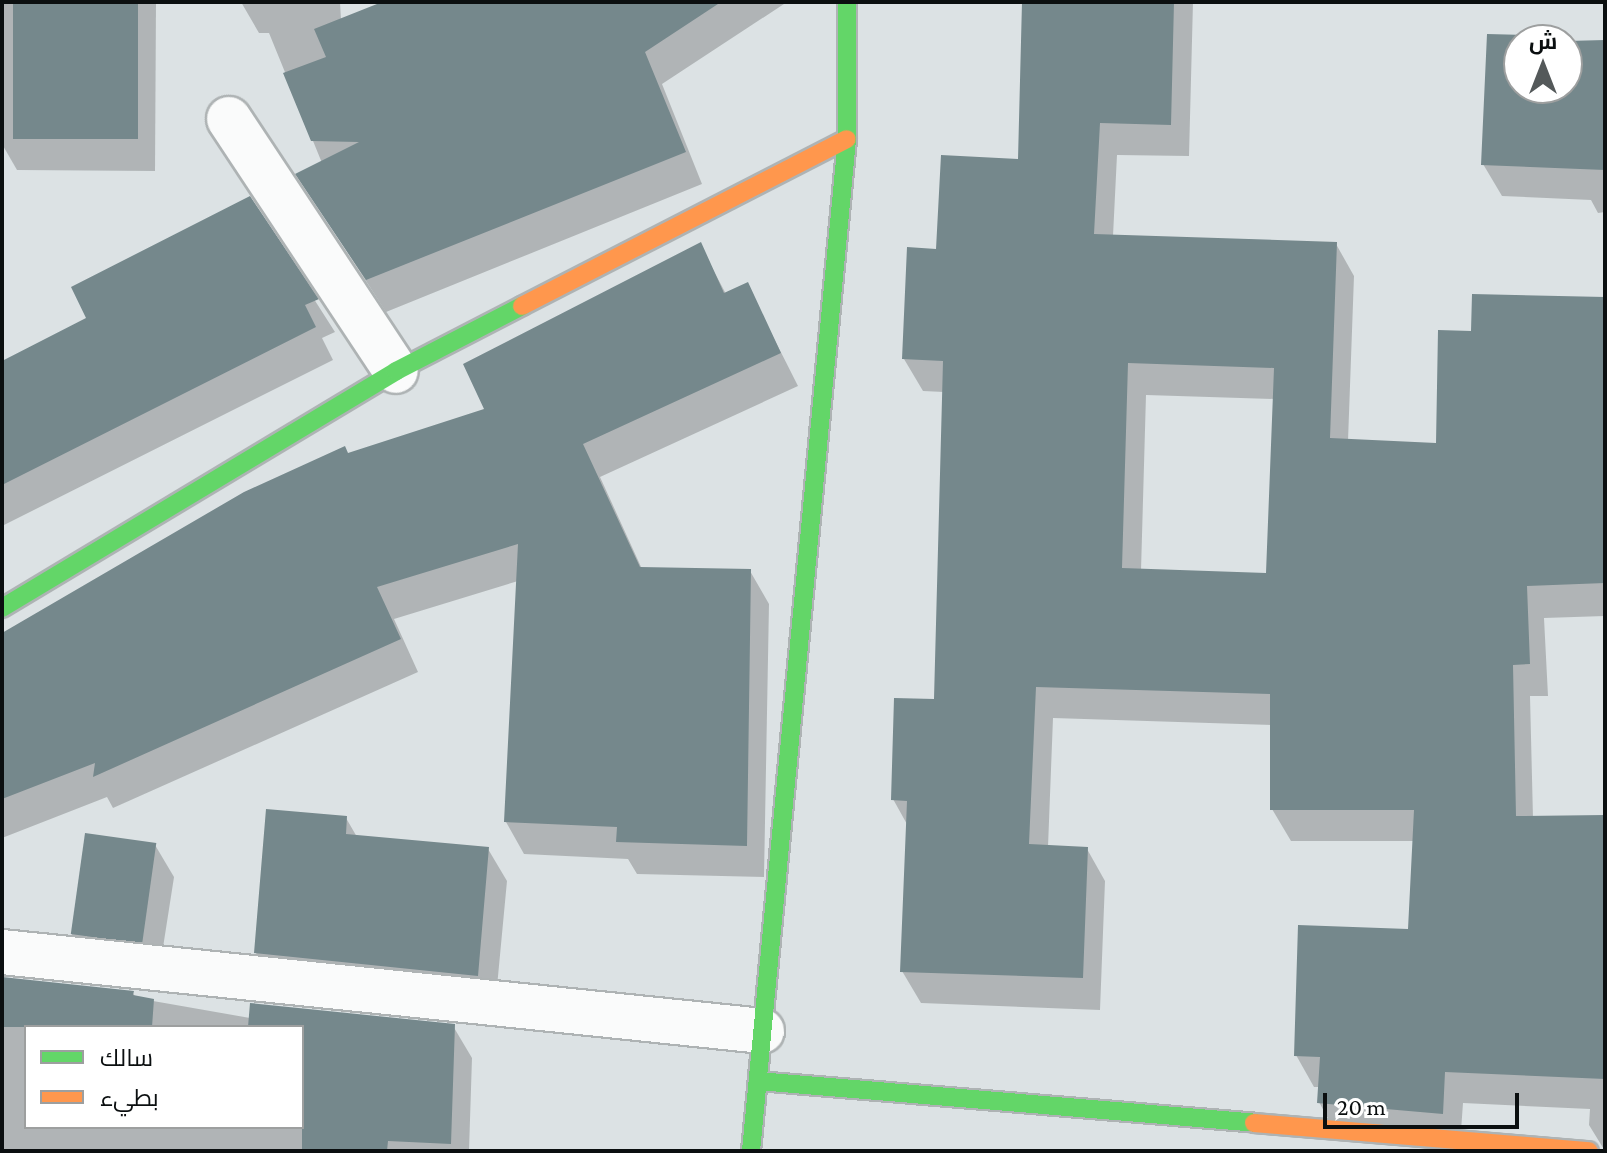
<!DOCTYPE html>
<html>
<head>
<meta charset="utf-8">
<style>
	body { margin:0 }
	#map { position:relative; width:1607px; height:1153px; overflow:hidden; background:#dce2e4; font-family:"Crimson Pro",Cairo,serif }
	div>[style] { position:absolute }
	.shadow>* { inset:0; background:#0003 }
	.building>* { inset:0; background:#75888c; transform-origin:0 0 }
	.roads { filter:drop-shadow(2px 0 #aeb3b4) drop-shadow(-2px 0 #aeb3b4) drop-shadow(0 2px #aeb3b4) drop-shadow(0 -2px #aeb3b4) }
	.street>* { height:44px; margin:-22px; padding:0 22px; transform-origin:22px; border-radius:22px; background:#fafbfb }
	.fast>* { height:18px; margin:-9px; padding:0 9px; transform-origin:9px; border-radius:9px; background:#63d668 }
	.slow>* { height:18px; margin:-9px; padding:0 9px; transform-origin:9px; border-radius:9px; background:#ff974d }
	span { translate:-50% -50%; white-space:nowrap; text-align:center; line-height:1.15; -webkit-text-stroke:8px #fff; paint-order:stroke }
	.frame { position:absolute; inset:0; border:4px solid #0b0f10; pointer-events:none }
	.legend { position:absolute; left:24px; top:1025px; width:280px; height:104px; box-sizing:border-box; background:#fff; border:2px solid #9d9f9f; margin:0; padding:10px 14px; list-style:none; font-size:24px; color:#0b0f10 }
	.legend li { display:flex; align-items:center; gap:16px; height:40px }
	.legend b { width:40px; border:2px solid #9d9f9f }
	.north { position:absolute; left:1503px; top:24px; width:80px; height:80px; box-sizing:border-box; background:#fff; border:2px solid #9d9f9f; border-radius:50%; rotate:0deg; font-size:22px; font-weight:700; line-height:32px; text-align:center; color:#0b0f10 }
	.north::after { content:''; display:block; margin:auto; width:28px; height:36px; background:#54595a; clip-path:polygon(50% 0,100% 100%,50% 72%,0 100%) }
	.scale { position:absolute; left:1323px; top:1093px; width:196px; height:36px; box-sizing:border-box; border:4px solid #0b0f10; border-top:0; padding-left:10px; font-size:24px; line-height:28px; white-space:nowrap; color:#0b0f10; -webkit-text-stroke:6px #fff; paint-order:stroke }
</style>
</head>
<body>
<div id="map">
	<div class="shadow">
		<i style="clip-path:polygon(2px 2px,156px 2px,155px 171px,17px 170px,2px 144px)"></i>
		<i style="clip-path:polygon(241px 2px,340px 2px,341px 20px,387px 2px,787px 2px,662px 84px,702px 184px,386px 312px,298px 175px,322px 163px,269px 33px,259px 33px)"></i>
		<i style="clip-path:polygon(evenodd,1024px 2px,1193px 2px,1189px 156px,1117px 155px,1113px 236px,1336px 244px,1354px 276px,1348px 441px,1438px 445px,1473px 333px,1605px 299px,1605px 616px,1544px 618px,1548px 696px,1530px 696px,1533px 818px,1605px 817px,1605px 1151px,1589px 1125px,1590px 1109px,1463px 1103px,1460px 1145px,1337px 1135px,1319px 1102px,1320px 1087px,1314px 1087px,1296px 1055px,1410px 931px,1414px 841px,1291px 841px,1272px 809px,1272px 725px,1053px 718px,1048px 847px,1087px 849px,1105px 881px,1100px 1010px,921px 1003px,902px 971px,908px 826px,893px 799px,936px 701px,944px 392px,923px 391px,904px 359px,938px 251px,1020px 161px,1024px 2px,1146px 395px,1275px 399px,1268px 575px,1141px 571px,1146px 395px)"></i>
		<i style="clip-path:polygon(1488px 36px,1561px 38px,1519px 40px,1519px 88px,1567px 88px,1567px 43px,1605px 42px,1605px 212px,1598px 213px,1591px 200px,1502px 196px,1483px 164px)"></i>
		<i style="clip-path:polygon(250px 199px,335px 332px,322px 338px,333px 360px,2px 526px,2px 363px,89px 319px)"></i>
		<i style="clip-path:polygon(700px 245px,726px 294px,747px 285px,798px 386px,600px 477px,642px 569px,750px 571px,769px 604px,764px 877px,637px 874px,628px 859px,524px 854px,506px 822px,518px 581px,394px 619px,418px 672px,113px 808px,107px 797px,2px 838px,2px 632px,15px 632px,348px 455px,487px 411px)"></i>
		<i style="clip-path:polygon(346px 818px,357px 837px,488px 849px,507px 881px,495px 1008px,274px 985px,256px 953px)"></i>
		<i style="clip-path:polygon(155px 845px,174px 877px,159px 973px,90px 966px,71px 933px)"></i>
		<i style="clip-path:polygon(evenodd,2px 979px,133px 993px,136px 998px,250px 1018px,453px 1026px,472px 1058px,469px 1151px,2px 1151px,2px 979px,26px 1027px,302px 1027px,302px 1127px,26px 1127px,26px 1027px)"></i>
	</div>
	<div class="building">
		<i style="left:13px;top:2px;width:125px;height:137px"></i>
		<i style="clip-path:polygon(382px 2px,721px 2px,645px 52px,686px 152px,366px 280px,295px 174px,359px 142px,311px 141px,283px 73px,326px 57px,314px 29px)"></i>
		<i style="clip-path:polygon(evenodd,1022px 2px,1174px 2px,1171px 125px,1100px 123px,1094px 234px,1337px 242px,1330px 438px,1436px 443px,1438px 330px,1471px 331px,1472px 294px,1605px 297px,1605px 583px,1527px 586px,1530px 664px,1513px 665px,1516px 816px,1605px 815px,1605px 1079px,1445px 1072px,1443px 1114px,1317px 1103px,1320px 1057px,1294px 1056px,1298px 925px,1408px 929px,1414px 810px,1270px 810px,1270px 694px,1036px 687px,1029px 844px,1088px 847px,1083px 978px,900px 972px,907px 801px,891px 800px,894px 698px,934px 699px,943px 361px,902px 359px,907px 247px,936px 249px,941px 155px,1018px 159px,1022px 2px,1128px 363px,1274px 368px,1266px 573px,1122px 568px,1128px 363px)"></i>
		<i style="clip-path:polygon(1487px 34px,1562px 36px,1519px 40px,1519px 88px,1567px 88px,1567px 41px,1605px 40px,1605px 170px,1481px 165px)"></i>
		<i style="clip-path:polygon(250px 196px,319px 299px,305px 305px,316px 327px,2px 485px,2px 361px,86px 318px,71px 287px)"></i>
		<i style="clip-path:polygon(701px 242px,724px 293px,748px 282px,781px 353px,583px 444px,640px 567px,751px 569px,747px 846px,616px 842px,617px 827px,504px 822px,518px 544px,377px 587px,401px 639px,93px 777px,95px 763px,2px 799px,2px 633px,244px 492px,345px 446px,348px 453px,484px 409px,463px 364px)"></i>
		<i style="clip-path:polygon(266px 809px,347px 816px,346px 834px,489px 847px,478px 976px,254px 953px)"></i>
		<i style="left:85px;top:833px;width:72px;height:102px;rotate:8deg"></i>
		<i style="clip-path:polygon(2px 977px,134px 991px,133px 995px,154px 999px,152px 1027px,2px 1027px)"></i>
		<i style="clip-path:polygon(250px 1003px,455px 1024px,451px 1144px,388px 1141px,387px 1151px,302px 1151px,302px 1027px,248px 1027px)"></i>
	</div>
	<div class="roads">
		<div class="street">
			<i style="left:229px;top:119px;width:302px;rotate:56.5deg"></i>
			<i style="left:2px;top:952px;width:764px;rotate:5.93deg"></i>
		</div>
		<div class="fast">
			<i style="left:2px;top:608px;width:460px;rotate:-31deg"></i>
			<i style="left:396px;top:371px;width:142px;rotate:-27.3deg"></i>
			<i style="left:758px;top:1081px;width:498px;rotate:4.8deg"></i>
			<i style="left:751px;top:1151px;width:1017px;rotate:-84.58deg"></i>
			<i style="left:847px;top:139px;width:137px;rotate:-90deg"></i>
		</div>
		<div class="slow">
			<i style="left:522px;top:306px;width:365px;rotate:-27.2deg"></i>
			<i style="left:1254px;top:1123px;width:336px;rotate:4.8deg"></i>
		</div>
	</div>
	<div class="frame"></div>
	<ul class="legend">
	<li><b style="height:10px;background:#63d668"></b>سالك</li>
	<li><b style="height:10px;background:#ff974d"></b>بطيء</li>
	</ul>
	<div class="north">ش</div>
	<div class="scale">20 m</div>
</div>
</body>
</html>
